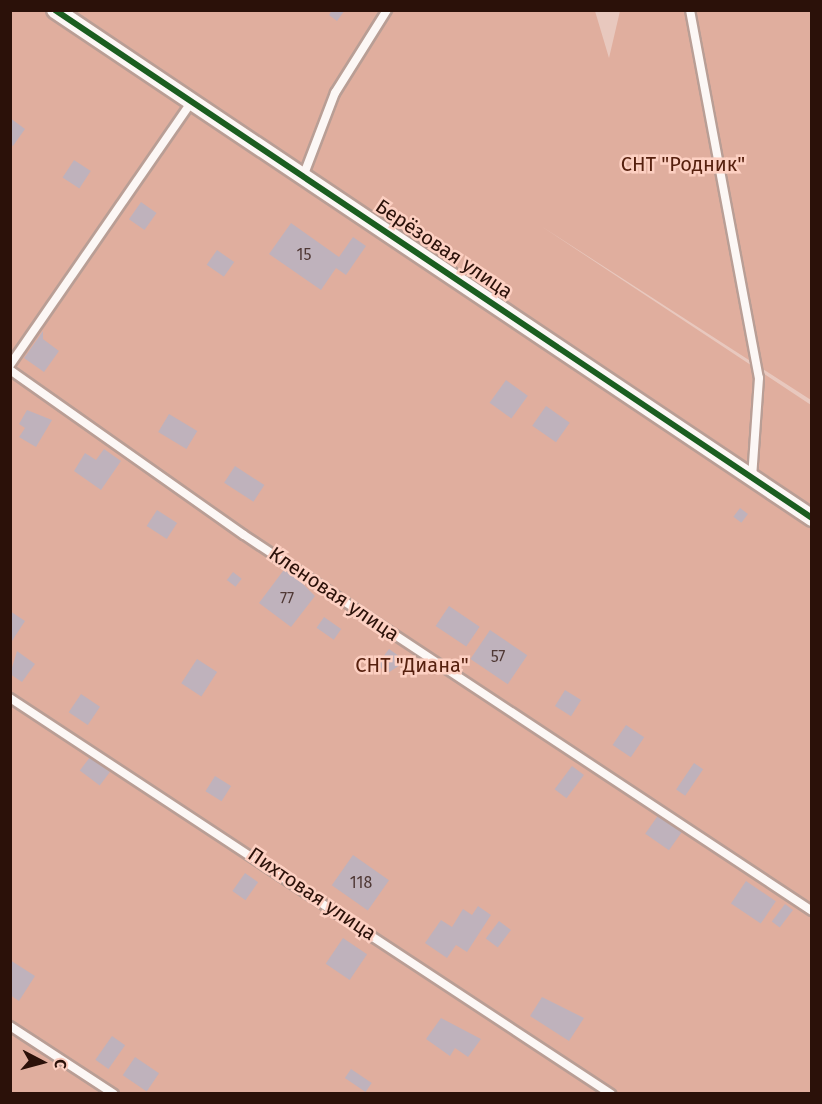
<!DOCTYPE html>
<html>
<head>
<meta charset="utf-8">
<style>
	body { margin:0 }
	#map { position:relative; width:822px; height:1104px; overflow:hidden; background:#e8c8be; font-family:"Fira Sans",sans-serif }
	div>[style] { position:absolute }
	.green>* { inset:0; background:#e0ae9e }
	.building>* { inset:0; background:#bfb2bc; transform-origin:0 0 }
	.roads { filter:drop-shadow(2px 0 #b99e95) drop-shadow(-2px 0 #b99e95) drop-shadow(0 2px #b99e95) drop-shadow(0 -2px #b99e95) }
	.lane>* { height:8px; margin:-4px; padding:0 4px; transform-origin:4px; border-radius:4px; background:#fcf7f5 }
	.street>* { height:16px; margin:-8px; padding:0 8px; transform-origin:8px; border-radius:8px; background:#fcf7f5 }
	.cycleway>* { height:6px; margin:-3px; padding:0 3px; transform-origin:3px; border-radius:3px; background:#1b5e20 }
	span { translate:-50% -50%; white-space:nowrap; text-align:center; line-height:1.15; -webkit-text-stroke:5px #fdd0c2; paint-order:stroke }
	.number-label { font-size:16px; color:#503936 }
	.number-label span { -webkit-text-stroke-width:0 }
	.park-label { font-size:20px; color:#56200e }
	.street-label { font-size:20px; color:#2b1109 }
	.frame { position:absolute; inset:0; border:12px solid #2b1109; pointer-events:none }
	.north { position:absolute; left:12px; top:1032px; width:60px; height:60px; -webkit-text-stroke:4px #fdd0c2; paint-order:stroke; rotate:96deg; font-size:16px; font-weight:700; line-height:24px; text-align:center; color:#2b1109 }
	.north::after { content:''; display:block; margin:auto; width:21px; height:27px; background:#2b1109; clip-path:polygon(50% 0,100% 100%,50% 72%,0 100%) }
</style>
</head>
<body>
<div id="map">
	<div class="green">
		<i style="clip-path:polygon(10px 11px,595px 11px,609px 58px,620px 11px,811px 11px,811px 400px,541px 226px,811px 405px,811px 1093px,11px 1093px)"></i>
	</div>
	<div class="building">
		<i style="clip-path:polygon(332px 10px,345px 10px,337px 21px,329px 15px)"></i>
		<i style="clip-path:polygon(10px 118px,25px 129px,13px 146px,10px 144px)"></i>
		<i style="left:74px;top:160px;width:20px;height:21px;rotate:33deg"></i>
		<i style="left:141px;top:202px;width:19px;height:21px;rotate:35deg"></i>
		<i style="clip-path:polygon(291px 223px,339px 257px,353px 237px,366px 246px,346px 275px,336px 268px,321px 290px,269px 254px)"></i>
		<i style="left:217px;top:250px;width:21px;height:18px;rotate:35deg"></i>
		<i style="clip-path:polygon(43px 331px,43px 339px,59px 351px,44px 372px,24px 358px)"></i>
		<i style="left:506px;top:380px;width:27px;height:28px;rotate:36deg"></i>
		<i style="left:546px;top:406px;width:29px;height:24px;rotate:35deg"></i>
		<i style="clip-path:polygon(27px 410px,52px 420px,36px 447px,19px 437px,25px 428px,19px 424px)"></i>
		<i style="left:169px;top:414px;width:33px;height:21px;rotate:31deg"></i>
		<i style="clip-path:polygon(104px 449px,121px 461px,101px 490px,74px 471px,85px 453px,96px 460px)"></i>
		<i style="left:235px;top:466px;width:35px;height:20px;rotate:33deg"></i>
		<i style="left:740px;top:508px;width:10px;height:11px;rotate:37deg"></i>
		<i style="left:157px;top:510px;width:24px;height:19px;rotate:33deg"></i>
		<i style="clip-path:polygon(286px 567px,315px 596px,291px 627px,259px 603px)"></i>
		<i style="left:233px;top:572px;width:11px;height:10px;rotate:38deg"></i>
		<i style="left:449px;top:606px;width:37px;height:24px;rotate:34deg"></i>
		<i style="clip-path:polygon(10px 611px,25px 621px,10px 644px)"></i>
		<i style="left:324px;top:617px;width:21px;height:13px;rotate:35deg"></i>
		<i style="left:490px;top:630px;width:45px;height:35px;rotate:34deg"></i>
		<i style="clip-path:polygon(389px 649px,406px 661px,388px 673px,377px 665px)"></i>
		<i style="clip-path:polygon(17px 651px,35px 664px,22px 682px,10px 674px)"></i>
		<i style="left:197px;top:659px;width:24px;height:29px;rotate:33deg"></i>
		<i style="left:565px;top:690px;width:19px;height:19px;rotate:32deg"></i>
		<i style="left:81px;top:694px;width:23px;height:22px;rotate:34deg"></i>
		<i style="left:626px;top:725px;width:22px;height:24px;rotate:34deg"></i>
		<i style="left:90px;top:757px;width:25px;height:17px;rotate:37deg"></i>
		<i style="left:694px;top:763px;width:11px;height:32px;rotate:34deg"></i>
		<i style="left:572px;top:766px;width:15px;height:29px;rotate:37deg"></i>
		<i style="left:215px;top:776px;width:19px;height:18px;rotate:32deg"></i>
		<i style="left:659px;top:814px;width:29px;height:24px;rotate:35deg"></i>
		<i style="left:353px;top:855px;width:44px;height:37px;rotate:35deg"></i>
		<i style="left:245px;top:873px;width:16px;height:22px;rotate:35deg"></i>
		<i style="left:746px;top:881px;width:36px;height:27px;rotate:34deg"></i>
		<i style="left:785px;top:904px;width:10px;height:22px;rotate:37deg"></i>
		<i style="clip-path:polygon(478px 906px,491px 915px,467px 952px,456px 945px,447px 958px,425px 943px,441px 920px,452px 927px,463px 909px,472px 915px)"></i>
		<i style="left:499px;top:921px;width:15px;height:22px;rotate:37deg"></i>
		<i style="left:343px;top:938px;width:29px;height:31px;rotate:34deg"></i>
		<i style="clip-path:polygon(10px 960px,35px 976px,19px 1001px,10px 995px)"></i>
		<i style="clip-path:polygon(542px 997px,584px 1018px,569px 1041px,530px 1016px)"></i>
		<i style="clip-path:polygon(441px 1018px,481px 1039px,468px 1057px,455px 1048px,450px 1056px,426px 1039px)"></i>
		<i style="left:112px;top:1036px;width:16px;height:29px;rotate:35deg"></i>
		<i style="left:135px;top:1057px;width:29px;height:22px;rotate:34deg"></i>
		<i style="left:351px;top:1069px;width:25px;height:11px;rotate:34deg"></i>
	</div>
	<div class="roads">
		<div class="lane">
			<i style="left:690px;top:10px;width:374px;rotate:79.4deg"></i>
			<i style="left:759px;top:378px;width:99px;rotate:94deg"></i>
			<i style="left:304px;top:174px;width:87px;rotate:-69.1deg"></i>
			<i style="left:335px;top:93px;width:98px;rotate:-57.9deg"></i>
			<i style="left:10px;top:365px;width:321px;rotate:-55.4deg"></i>
			<i style="left:10px;top:370px;width:286px;rotate:35.2deg"></i>
			<i style="left:244px;top:535px;width:681px;rotate:33.5deg"></i>
			<i style="left:10px;top:698px;width:720px;rotate:33.38deg"></i>
			<i style="left:10px;top:1026px;width:124px;rotate:33.2deg"></i>
		</div>
		<div class="street">
			<i style="left:55px;top:10px;width:912px;rotate:33.86deg"></i>
		</div>
	</div>
	<div class="cycleway">
		<i style="left:55px;top:10px;width:912px;rotate:33.86deg"></i>
	</div>
	<div class="number-label">
		<span style="left:304px;top:255px">15</span>
		<span style="left:287px;top:599px">77</span>
		<span style="left:498px;top:657px">57</span>
		<span style="left:361px;top:883px">118</span>
	</div>
	<div class="park-label">
		<span style="left:683px;top:164px">СНТ "Родник"</span>
		<span style="left:412px;top:665px">СНТ "Диана"</span>
	</div>
	<div class="street-label">
		<span style="left:444px;top:249px;rotate:34deg">Берёзовая улица</span>
		<span style="left:334px;top:594px;rotate:34deg">Кленовая улица</span>
		<span style="left:312px;top:894px;rotate:34deg">Пихтовая улица</span>
	</div>
	<div class="frame"></div>
	<div class="north">С</div>
</div>
</body>
</html>
